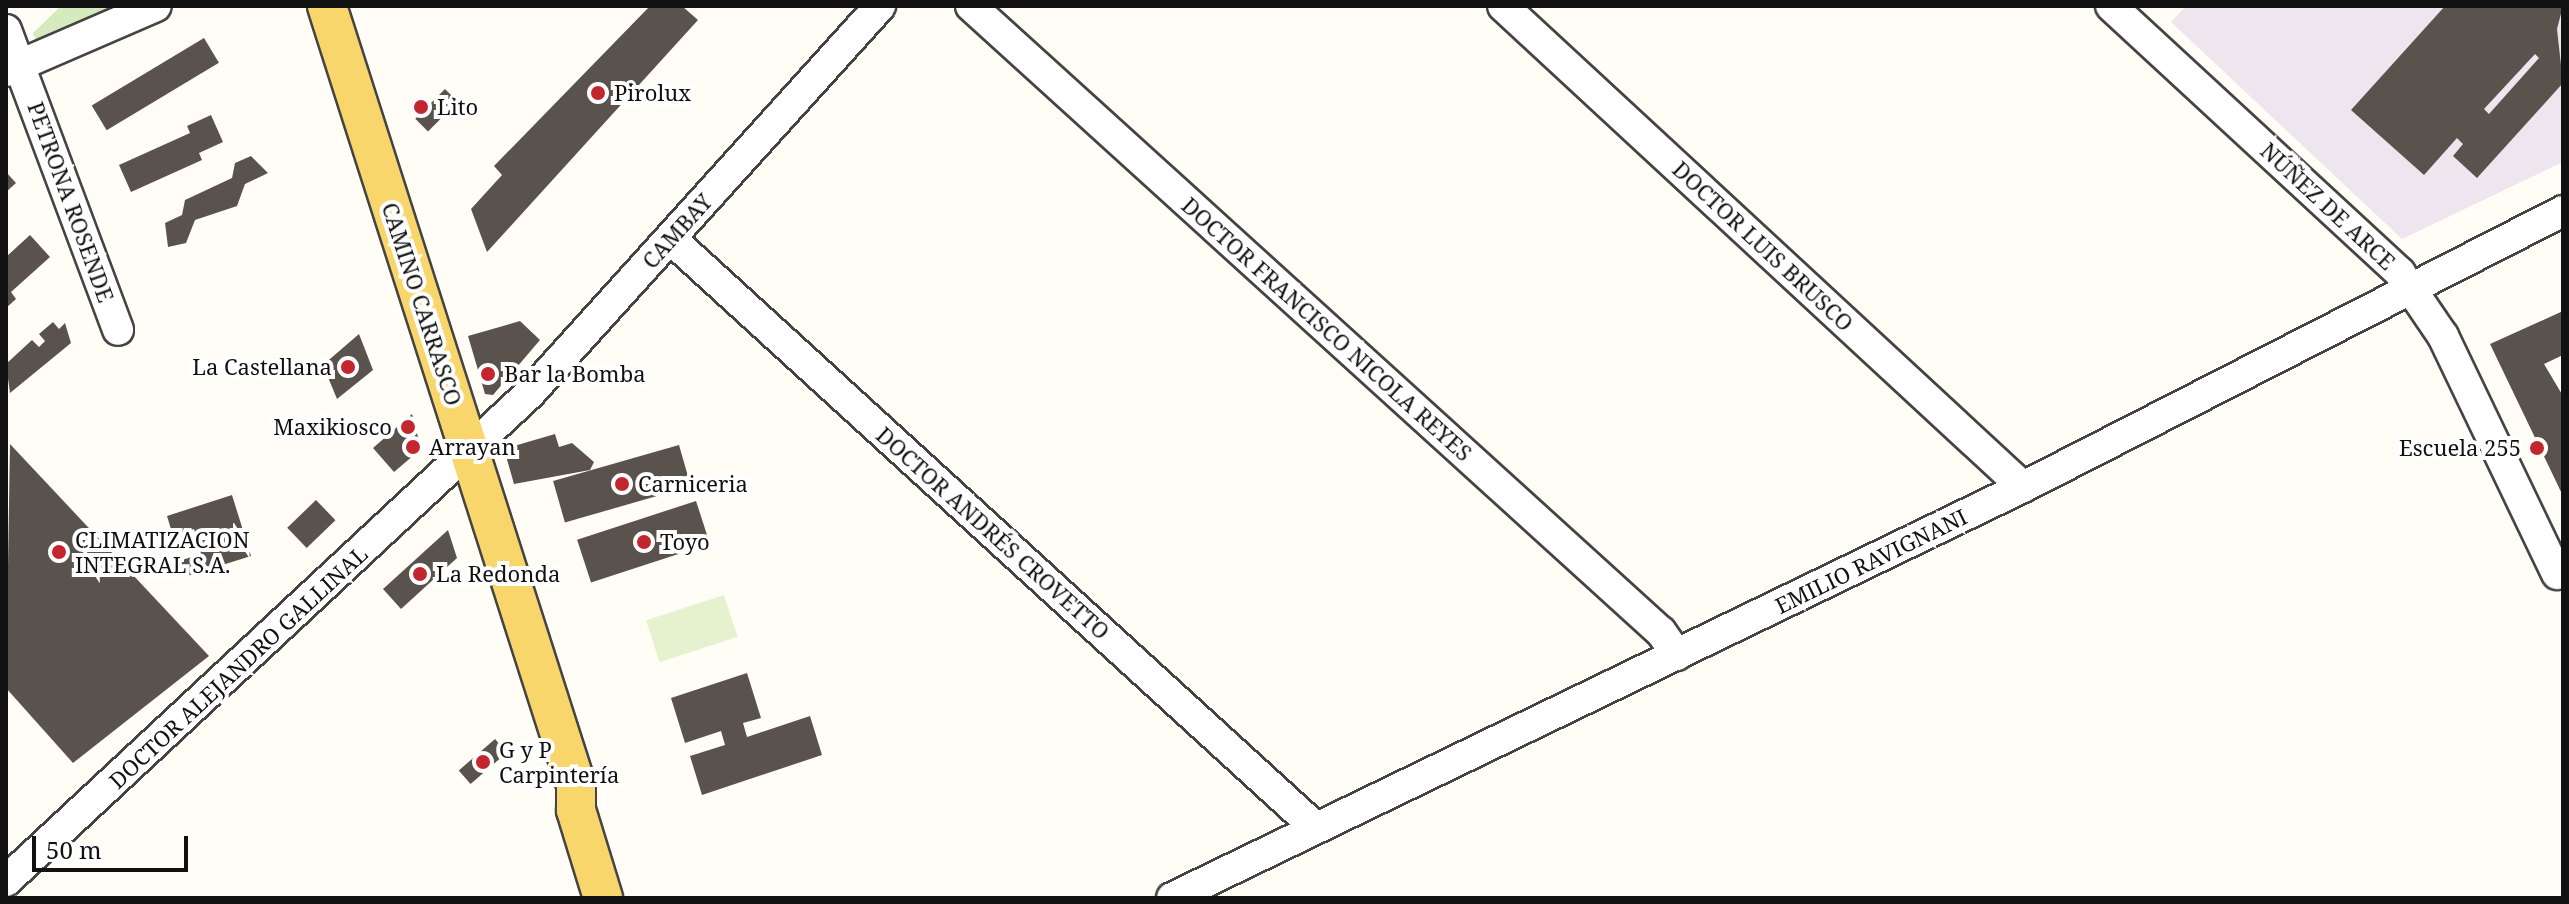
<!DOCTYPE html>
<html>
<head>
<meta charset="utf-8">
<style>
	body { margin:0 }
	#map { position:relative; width:2569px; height:904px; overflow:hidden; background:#fffdf5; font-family:"Noto Serif",serif }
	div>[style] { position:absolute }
	.industrial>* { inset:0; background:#eee6ef }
	.green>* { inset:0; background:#d5ebbd }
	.pitch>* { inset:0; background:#e6f2cf; transform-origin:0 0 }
	.building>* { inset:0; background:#5a524d; transform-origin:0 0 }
	.roads { filter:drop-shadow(2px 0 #444) drop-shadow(-2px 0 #444) drop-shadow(0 2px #444) drop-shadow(0 -2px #444) }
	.minor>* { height:30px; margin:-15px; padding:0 15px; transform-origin:15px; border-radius:15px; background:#fff }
	.major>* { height:38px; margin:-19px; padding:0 19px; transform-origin:19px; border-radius:19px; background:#f9d66b }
	.dots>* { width:22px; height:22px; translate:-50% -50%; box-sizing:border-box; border:4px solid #fff; border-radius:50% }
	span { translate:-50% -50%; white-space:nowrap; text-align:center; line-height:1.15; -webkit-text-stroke:8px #fff; paint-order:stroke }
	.poi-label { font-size:22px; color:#111 }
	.left { translate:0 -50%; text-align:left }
	.right { translate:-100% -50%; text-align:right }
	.street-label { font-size:22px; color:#111 }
	.frame { position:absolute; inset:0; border:8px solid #111; pointer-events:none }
	.scale { position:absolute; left:32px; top:836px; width:156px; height:36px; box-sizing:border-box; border:4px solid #111; border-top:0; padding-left:10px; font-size:24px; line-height:28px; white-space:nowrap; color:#111; -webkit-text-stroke:6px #fff; paint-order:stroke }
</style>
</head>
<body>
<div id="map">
	<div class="industrial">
		<i style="clip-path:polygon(2186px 6px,2563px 6px,2563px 162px,2402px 239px,2171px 22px)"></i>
	</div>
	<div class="green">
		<i style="clip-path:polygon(61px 6px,133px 6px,39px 48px,33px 33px)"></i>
	</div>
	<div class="pitch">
		<i style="left:724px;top:595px;width:44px;height:82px;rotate:72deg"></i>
	</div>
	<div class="building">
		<i style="clip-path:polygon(650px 6px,682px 6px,698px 20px,487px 252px,471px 209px,502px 175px,494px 166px)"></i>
		<i style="clip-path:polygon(evenodd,2445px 6px,2563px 6px,2557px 29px,2563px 83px,2477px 178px,2453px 156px,2463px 144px,2457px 138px,2424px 175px,2351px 110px,2445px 6px,2535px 54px,2539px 58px,2489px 114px,2484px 109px,2535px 54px)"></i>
		<i style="left:204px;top:38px;width:29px;height:131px;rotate:59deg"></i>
		<i style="left:445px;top:89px;width:18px;height:42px;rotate:45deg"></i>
		<i style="clip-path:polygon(211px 115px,223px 142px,199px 153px,202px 160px,131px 192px,119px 165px,190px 133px,187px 126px)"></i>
		<i style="clip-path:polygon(251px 156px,268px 173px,245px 184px,237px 206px,195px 220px,186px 243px,168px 247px,165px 223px,182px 215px,185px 200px,232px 178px,235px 163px)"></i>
		<i style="clip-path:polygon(6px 172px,16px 183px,6px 192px)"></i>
		<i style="clip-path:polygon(30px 235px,50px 257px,11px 292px,16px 299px,6px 308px,6px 257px)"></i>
		<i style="clip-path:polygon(2563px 311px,2563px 355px,2544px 364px,2563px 396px,2563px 496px,2490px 344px)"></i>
		<i style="clip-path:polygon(520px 321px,540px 340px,493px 395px,485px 394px,468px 336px)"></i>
		<i style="clip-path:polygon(53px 322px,59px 329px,65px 323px,71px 343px,10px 393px,6px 364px,32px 340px,39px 347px,45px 341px,39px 334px)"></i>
		<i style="clip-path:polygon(359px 334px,373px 370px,337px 399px,323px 365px)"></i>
		<i style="clip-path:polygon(412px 414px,421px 449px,394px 472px,373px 448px)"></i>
		<i style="clip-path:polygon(555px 434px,559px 447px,572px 443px,594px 462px,590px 470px,514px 484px,504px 449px)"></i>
		<i style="clip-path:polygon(10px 444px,209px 656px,73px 763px,6px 688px)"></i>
		<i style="left:679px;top:445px;width:43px;height:131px;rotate:74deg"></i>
		<i style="clip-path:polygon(232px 495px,251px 556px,184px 577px,179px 561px,201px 554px,194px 529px,173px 536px,167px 516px)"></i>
		<i style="left:316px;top:500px;width:28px;height:40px;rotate:46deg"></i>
		<i style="left:696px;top:501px;width:45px;height:125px;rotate:72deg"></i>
		<i style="clip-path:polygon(448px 530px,457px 558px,401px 609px,383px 589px)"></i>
		<i style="clip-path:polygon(747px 673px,761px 718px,743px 723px,747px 737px,810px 716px,822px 755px,702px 795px,690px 756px,725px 745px,721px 731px,685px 743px,671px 698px)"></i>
		<i style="left:495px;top:739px;width:18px;height:48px;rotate:49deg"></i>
	</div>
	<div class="roads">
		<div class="minor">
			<i style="left:971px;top:6px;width:932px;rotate:42.22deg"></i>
			<i style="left:1661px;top:632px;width:28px;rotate:55deg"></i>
			<i style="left:1503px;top:6px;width:708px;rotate:42.77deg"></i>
			<i style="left:2111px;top:6px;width:393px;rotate:42.7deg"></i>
			<i style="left:2400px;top:273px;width:76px;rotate:55.7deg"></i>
			<i style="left:2443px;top:336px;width:264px;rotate:64.4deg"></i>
			<i style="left:6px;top:30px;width:320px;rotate:69.5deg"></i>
			<i style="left:6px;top:71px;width:163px;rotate:-23.4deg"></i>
			<i style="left:671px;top:239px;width:872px;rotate:42.4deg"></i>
			<i style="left:6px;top:881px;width:716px;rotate:-42.96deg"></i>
			<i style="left:530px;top:393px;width:522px;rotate:-47.87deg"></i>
			<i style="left:1172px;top:898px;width:945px;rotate:-25.78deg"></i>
			<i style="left:2023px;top:487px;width:606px;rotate:-27.07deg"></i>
		</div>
		<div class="major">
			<i style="left:327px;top:6px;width:818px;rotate:72.27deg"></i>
			<i style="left:576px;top:785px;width:25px;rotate:90deg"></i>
			<i style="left:576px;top:810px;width:92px;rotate:72.9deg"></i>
		</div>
	</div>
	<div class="dots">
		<i style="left:598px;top:93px;background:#c4262e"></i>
		<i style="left:421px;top:107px;background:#c4262e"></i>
		<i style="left:348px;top:367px;background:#c4262e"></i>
		<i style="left:488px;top:374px;background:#c4262e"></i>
		<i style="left:408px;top:427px;background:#c4262e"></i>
		<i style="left:413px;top:447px;background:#c4262e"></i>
		<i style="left:2537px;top:448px;background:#c4262e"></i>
		<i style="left:622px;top:484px;background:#c4262e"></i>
		<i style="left:644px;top:542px;background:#c4262e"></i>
		<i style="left:59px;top:552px;background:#c4262e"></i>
		<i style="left:420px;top:574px;background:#c4262e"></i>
		<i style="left:483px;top:762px;background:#c4262e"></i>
	</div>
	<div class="poi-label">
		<span class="left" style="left:614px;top:93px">Pirolux</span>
		<span class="left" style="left:437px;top:107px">Lito</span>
		<span class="right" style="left:332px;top:367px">La Castellana</span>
		<span class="left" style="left:504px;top:374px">Bar la Bomba</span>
		<span class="right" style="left:392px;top:427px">Maxikiosco</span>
		<span class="left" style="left:429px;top:447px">Arrayan</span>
		<span class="right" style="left:2521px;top:448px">Escuela 255</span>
		<span class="left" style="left:638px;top:484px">Carniceria</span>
		<span class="left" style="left:75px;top:552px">CLIMATIZACION<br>INTEGRAL S.A.</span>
		<span class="left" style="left:660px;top:542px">Toyo</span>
		<span class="left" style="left:436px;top:574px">La Redonda</span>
		<span class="left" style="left:499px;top:762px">G y P<br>Carpintería</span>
	</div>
	<div class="street-label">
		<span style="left:71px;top:202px;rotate:70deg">PETRONA ROSENDE</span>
		<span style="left:2328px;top:206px;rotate:43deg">NÚÑEZ DE ARCE</span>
		<span style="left:677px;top:231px;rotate:-48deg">CAMBAY</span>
		<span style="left:1763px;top:246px;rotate:43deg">DOCTOR LUIS BRUSCO</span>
		<span style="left:422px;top:304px;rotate:72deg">CAMINO CARRASCO</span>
		<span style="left:1327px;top:329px;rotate:42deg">DOCTOR FRANCISCO NICOLA REYES</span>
		<span style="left:993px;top:533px;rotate:42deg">DOCTOR ANDRÉS CROVETTO</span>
		<span style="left:1871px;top:561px;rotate:-26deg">EMILIO RAVIGNANI</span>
		<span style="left:238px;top:667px;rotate:-43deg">DOCTOR ALEJANDRO GALLINAL</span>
	</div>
	<div class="frame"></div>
	<div class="scale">50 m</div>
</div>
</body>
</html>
